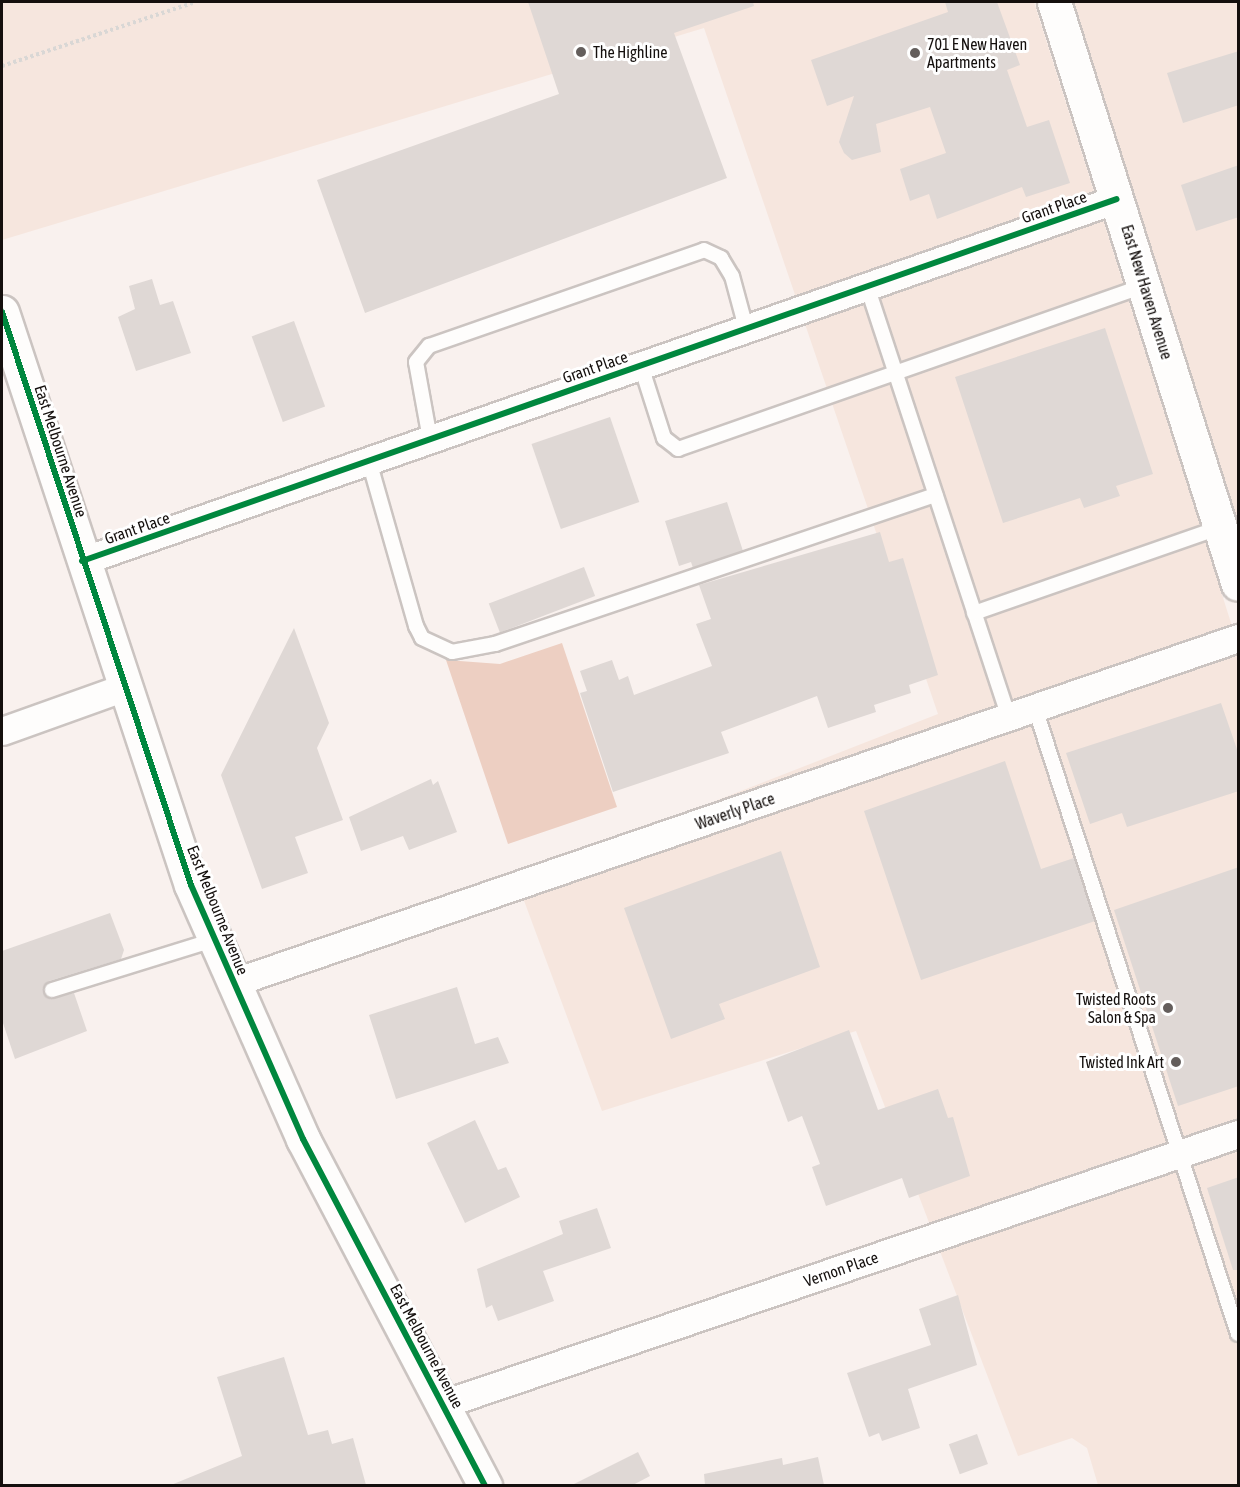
<!DOCTYPE html>
<html>
<head>
<meta charset="utf-8">
<style>
	body { margin:0 }
	#map { position:relative; width:1240px; height:1487px; overflow:hidden; background:#f9f1ee; font-family:"Asap Condensed",sans-serif }
	div>[style] { position:absolute }
	.built>* { inset:0; background:#f6e6de }
	.green>* { inset:0; background:#edcfc2 }
	.building>* { inset:0; background:#dfd8d5; transform-origin:0 0 }
	.path>* { height:4px; margin-top:-2px; transform-origin:0; background:repeating-linear-gradient(90deg,#d9d7d5 0 3px,transparent 0 6px) }
	.roads { filter:drop-shadow(2px 0 #cbc4c1) drop-shadow(-2px 0 #cbc4c1) drop-shadow(0 2px #cbc4c1) drop-shadow(0 -2px #cbc4c1) }
	.lane>* { height:14px; margin:-7px; padding:0 7px; transform-origin:7px; border-radius:7px; background:#fefdfc }
	.street>* { height:27px; margin:-13.5px; padding:0 13.5px; transform-origin:13.5px; border-radius:13.5px; background:#fefdfc }
	.secondary>* { height:33px; margin:-16.5px; padding:0 16.5px; transform-origin:16.5px; border-radius:16.5px; background:#fefdfc }
	.cycleway>* { height:6px; margin:-3px; padding:0 3px; transform-origin:3px; border-radius:3px; background:#00873e }
	.dots>* { width:16px; height:16px; translate:-50% -50%; box-sizing:border-box; border:3px solid #fff; border-radius:50% }
	span { translate:-50% -50%; white-space:nowrap; text-align:center; line-height:1.15; -webkit-text-stroke:6px #fff; paint-order:stroke }
	.poi-label { font-size:16px; color:#140f0d }
	.left { translate:0 -50%; text-align:left }
	.right { translate:-100% -50%; text-align:right }
	.street-label { font-size:16px; color:#140f0d }
	.frame { position:absolute; inset:0; border:3px solid #140f0d; pointer-events:none }
</style>
</head>
<body>
<div id="map">
	<div class="built">
		<i style="clip-path:polygon(2px 2px,1034px 2px,1238px 645px,1238px 1485px,1098px 1485px,1087px 1448px,1072px 1438px,1018px 1456px,856px 1031px,602px 1111px,516px 879px,938px 714px,704px 28px,2px 240px)"></i>
		<i style="clip-path:polygon(1072px 2px,1238px 2px,1238px 524px)"></i>
	</div>
	<div class="green">
		<i style="clip-path:polygon(562px 643px,617px 807px,508px 844px,446px 660px,500px 664px)"></i>
	</div>
	<div class="building">
		<i style="clip-path:polygon(528px 2px,753px 2px,754px 6px,674px 33px,727px 178px,365px 313px,317px 180px,559px 94px)"></i>
		<i style="clip-path:polygon(945px 2px,997px 2px,1020px 65px,1007px 70px,1027px 127px,1049px 120px,1070px 183px,1026px 197px,1022px 187px,937px 219px,929px 194px,910px 201px,900px 169px,946px 153px,930px 107px,876px 124px,881px 152px,852px 160px,844px 153px,839px 142px,854px 96px,827px 106px,811px 60px,948px 12px)"></i>
		<i style="clip-path:polygon(1239px 51px,1239px 105px,1183px 123px,1167px 73px)"></i>
		<i style="clip-path:polygon(1239px 165px,1239px 217px,1196px 231px,1181px 185px)"></i>
		<i style="clip-path:polygon(152px 279px,160px 305px,173px 301px,191px 353px,136px 371px,118px 317px,135px 309px,129px 286px)"></i>
		<i style="left:294px;top:321px;width:91px;height:45px;rotate:70deg"></i>
		<i style="clip-path:polygon(1105px 328px,1153px 474px,1116px 486px,1120px 496px,1084px 508px,1080px 498px,1003px 523px,955px 377px)"></i>
		<i style="left:610px;top:417px;width:90px;height:83px;rotate:71deg"></i>
		<i style="clip-path:polygon(727px 502px,743px 551px,693px 568px,691px 562px,679px 566px,665px 521px)"></i>
		<i style="clip-path:polygon(880px 532px,889px 562px,903px 558px,938px 675px,909px 685px,911px 693px,874px 705px,876px 712px,828px 728px,817px 696px,721px 732px,729px 753px,613px 792px,580px 693px,587px 691px,580px 671px,612px 660px,619px 680px,628px 676px,634px 695px,712px 666px,696px 624px,711px 619px,699px 585px)"></i>
		<i style="left:584px;top:567px;width:31px;height:102px;rotate:69deg"></i>
		<i style="clip-path:polygon(294px 628px,329px 723px,317px 748px,343px 820px,295px 837px,308px 873px,262px 889px,221px 775px)"></i>
		<i style="clip-path:polygon(1221px 703px,1239px 755px,1239px 791px,1127px 827px,1122px 813px,1090px 824px,1066px 753px)"></i>
		<i style="clip-path:polygon(1005px 761px,1041px 869px,1074px 858px,1095px 921px,921px 980px,864px 811px)"></i>
		<i style="clip-path:polygon(431px 779px,433px 785px,438px 781px,457px 832px,409px 850px,403px 836px,361px 851px,349px 817px)"></i>
		<i style="clip-path:polygon(781px 851px,820px 967px,719px 1004px,725px 1019px,671px 1039px,624px 908px)"></i>
		<i style="clip-path:polygon(1239px 867px,1239px 1086px,1178px 1106px,1114px 910px)"></i>
		<i style="clip-path:polygon(110px 913px,124px 950px,121px 959px,49px 981px,43px 989px,51px 999px,74px 993px,87px 1031px,15px 1059px,2px 1020px,2px 951px)"></i>
		<i style="clip-path:polygon(457px 987px,475px 1044px,498px 1037px,509px 1063px,396px 1099px,369px 1015px)"></i>
		<i style="clip-path:polygon(849px 1030px,878px 1110px,938px 1089px,948px 1118px,953px 1117px,970px 1176px,909px 1198px,902px 1178px,826px 1206px,812px 1167px,820px 1164px,802px 1116px,788px 1122px,766px 1062px)"></i>
		<i style="clip-path:polygon(475px 1120px,498px 1170px,506px 1167px,520px 1197px,465px 1223px,427px 1143px)"></i>
		<i style="clip-path:polygon(1239px 1177px,1239px 1270px,1233px 1270px,1207px 1188px)"></i>
		<i style="clip-path:polygon(597px 1208px,611px 1248px,543px 1271px,554px 1301px,498px 1321px,492px 1305px,486px 1308px,477px 1269px,563px 1234px,559px 1221px)"></i>
		<i style="clip-path:polygon(958px 1295px,977px 1365px,908px 1389px,920px 1428px,882px 1441px,879px 1433px,869px 1437px,847px 1373px,931px 1345px,919px 1309px)"></i>
		<i style="clip-path:polygon(284px 1357px,308px 1435px,328px 1430px,332px 1444px,353px 1438px,366px 1485px,171px 1485px,242px 1456px,217px 1377px)"></i>
		<i style="left:977px;top:1434px;width:32px;height:30px;rotate:70deg"></i>
		<i style="clip-path:polygon(638px 1452px,650px 1476px,633px 1485px,572px 1485px)"></i>
		<i style="clip-path:polygon(818px 1457px,824px 1485px,705px 1485px,704px 1474px,782px 1458px,783px 1465px)"></i>
	</div>
	<div class="path">
		<i style="left:2px;top:66px;width:203px;rotate:-18.3deg"></i>
	</div>
	<div class="roads">
		<div class="lane">
			<i style="left:867px;top:286px;width:454px;rotate:71.8deg"></i>
			<i style="left:641px;top:366px;width:76px;rotate:72.3deg"></i>
			<i style="left:664px;top:438px;width:18px;rotate:38deg"></i>
			<i style="left:678px;top:449px;width:494px;rotate:-19.3deg"></i>
			<i style="left:430px;top:439px;width:78px;rotate:-100.3deg"></i>
			<i style="left:416px;top:362px;width:21px;rotate:-51deg"></i>
			<i style="left:429px;top:346px;width:291px;rotate:-19.2deg"></i>
			<i style="left:704px;top:250px;width:19px;rotate:25deg"></i>
			<i style="left:721px;top:258px;width:21px;rotate:59deg"></i>
			<i style="left:732px;top:276px;width:54px;rotate:74.9deg"></i>
			<i style="left:369px;top:461px;width:172px;rotate:74.1deg"></i>
			<i style="left:416px;top:626px;width:13px;rotate:63deg"></i>
			<i style="left:422px;top:638px;width:33px;rotate:25deg"></i>
			<i style="left:452px;top:652px;width:44px;rotate:-10.5deg"></i>
			<i style="left:495px;top:644px;width:465px;rotate:-18.7deg"></i>
			<i style="left:974px;top:613px;width:262px;rotate:-19.2deg"></i>
			<i style="left:1035px;top:708px;width:658px;rotate:72.03deg"></i>
			<i style="left:52px;top:990px;width:170px;rotate:-17.2deg"></i>
		</div>
		<div class="street">
			<i style="left:82px;top:561px;width:1096px;rotate:-19.28deg"></i>
			<i style="left:2px;top:731px;width:131px;rotate:-19.7deg"></i>
			<i style="left:232px;top:983px;width:1064px;rotate:-18.93deg"></i>
			<i style="left:443px;top:1404px;width:840px;rotate:-18.76deg"></i>
		</div>
		<div class="secondary">
			<i style="left:1054px;top:2px;width:610px;rotate:72.46deg"></i>
			<i style="left:2px;top:312px;width:603px;rotate:71.75deg"></i>
			<i style="left:191px;top:885px;width:278px;rotate:66.2deg"></i>
			<i style="left:303px;top:1139px;width:392px;rotate:62.3deg"></i>
		</div>
	</div>
	<div class="cycleway">
		<i style="left:2px;top:312px;width:603px;rotate:71.75deg"></i>
		<i style="left:191px;top:885px;width:278px;rotate:66.2deg"></i>
		<i style="left:303px;top:1139px;width:392px;rotate:62.3deg"></i>
		<i style="left:82px;top:561px;width:1096px;rotate:-19.28deg"></i>
	</div>
	<div class="dots">
		<i style="left:581px;top:52px;background:#645e5c"></i>
		<i style="left:915px;top:53px;background:#645e5c"></i>
		<i style="left:1168px;top:1008px;background:#645e5c"></i>
		<i style="left:1176px;top:1062px;background:#645e5c"></i>
	</div>
	<div class="poi-label">
		<span class="left" style="left:927px;top:53px">701 E New Haven<br>Apartments</span>
		<span class="left" style="left:593px;top:52px">The Highline</span>
		<span class="right" style="left:1156px;top:1008px">Twisted Roots<br>Salon &amp; Spa</span>
		<span class="right" style="left:1164px;top:1062px">Twisted Ink Art</span>
	</div>
	<div class="street-label">
		<span style="left:1054px;top:207px;rotate:-19deg">Grant Place</span>
		<span style="left:1147px;top:292px;rotate:73deg">East New Haven Avenue</span>
		<span style="left:595px;top:367px;rotate:-19deg">Grant Place</span>
		<span style="left:61px;top:451px;rotate:72deg">East Melbourne Avenue</span>
		<span style="left:137px;top:528px;rotate:-19deg">Grant Place</span>
		<span style="left:735px;top:811px;rotate:-19deg">Waverly Place</span>
		<span style="left:218px;top:910px;rotate:68deg">East Melbourne Avenue</span>
		<span style="left:841px;top:1269px;rotate:-19deg">Vernon Place</span>
		<span style="left:427px;top:1346px;rotate:62deg">East Melbourne Avenue</span>
	</div>
	<div class="frame"></div>
</div>
</body>
</html>
